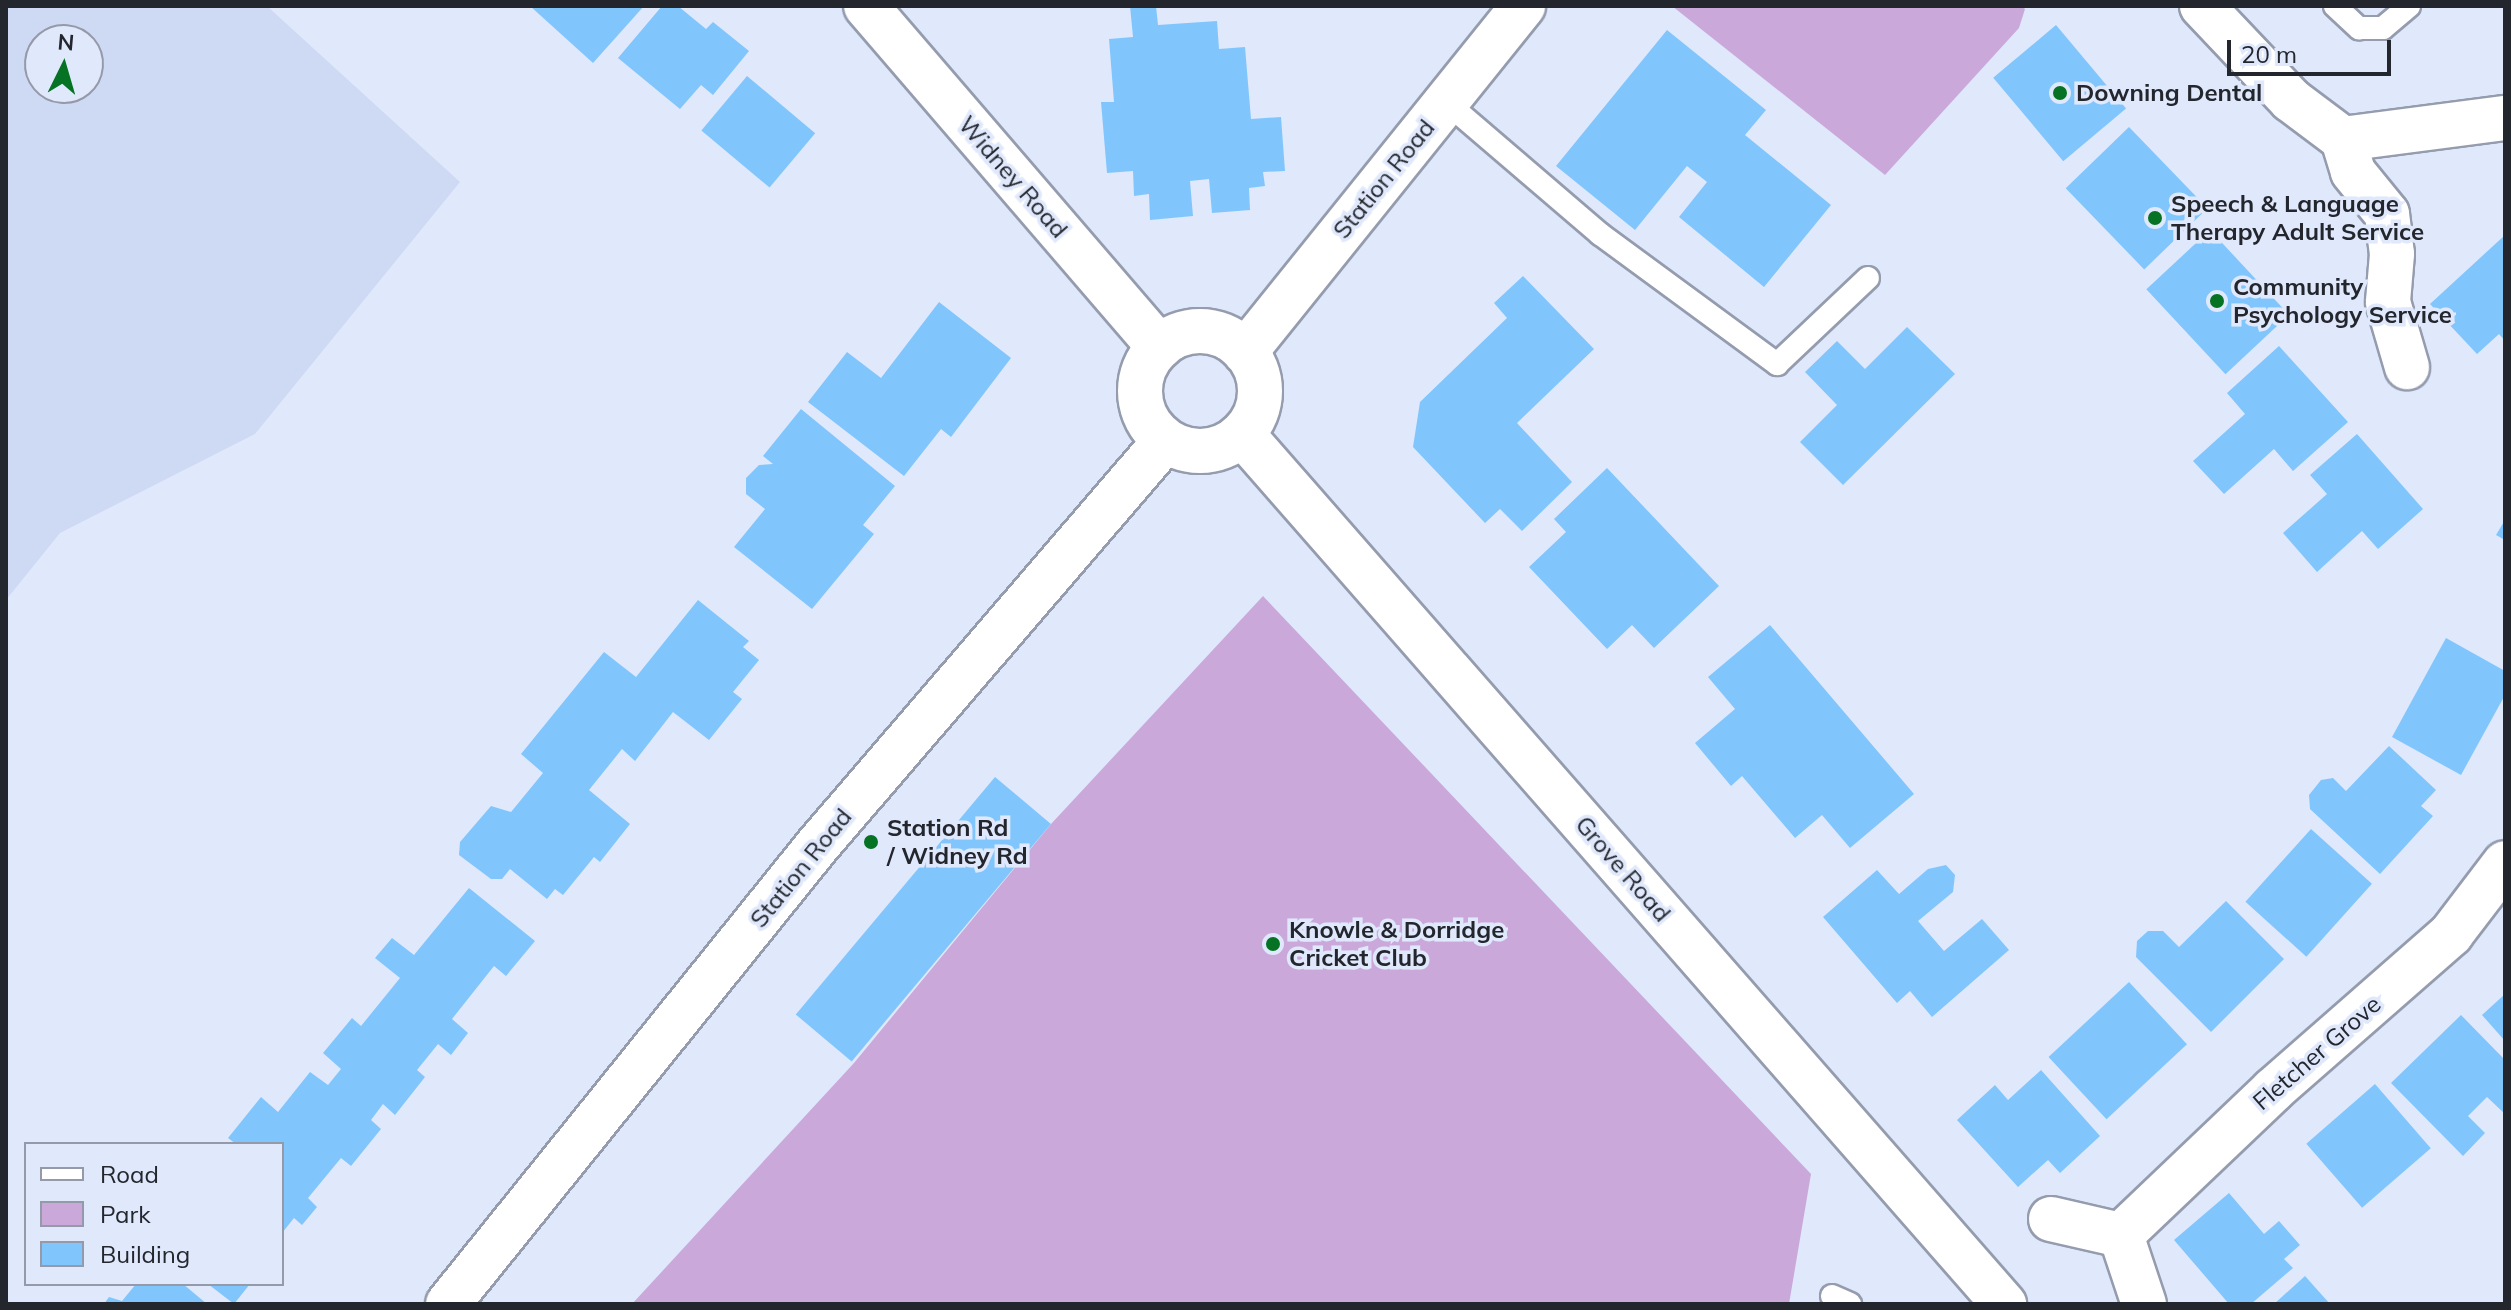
<!DOCTYPE html>
<html>
<head>
<meta charset="utf-8">
<style>
	body { margin:0 }
	#map { position:relative; width:2511px; height:1310px; overflow:hidden; background:#e0e8fc; font-family:Mulish,sans-serif }
	div>[style] { position:absolute }
	.built>* { inset:0; background:#cedaf4 }
	.green>* { inset:0; background:#caa9da }
	.building>* { inset:0; background:#80c6fc; transform-origin:0 0 }
	.roads { filter:drop-shadow(2px 0 #949cae) drop-shadow(-2px 0 #949cae) drop-shadow(0 2px #949cae) drop-shadow(0 -2px #949cae) }
	.service>* { height:22px; margin:-11px; padding:0 11px; transform-origin:11px; border-radius:11px; background:#fff }
	.minor>* { height:44px; margin:-22px; padding:0 22px; transform-origin:22px; border-radius:22px; background:#fff }
	.tertiary>* { height:44px; margin:-22px; padding:0 22px; transform-origin:22px; border-radius:22px; background:#fff }
	.secondary>* { height:44px; margin:-22px; padding:0 22px; transform-origin:22px; border-radius:22px; background:#fff }
	.secondary>.ring { margin:-22px; padding:0; box-sizing:content-box; background:none; border:44px solid #fff; border-radius:50% }
	.dots>* { width:22px; height:22px; translate:-50% -50%; box-sizing:border-box; border:4px solid #e0e8fc; border-radius:50% }
	span { translate:-50% -50%; white-space:nowrap; text-align:center; line-height:1.15; -webkit-text-stroke:7px #e0e8fc; paint-order:stroke }
	.poi-label { font-size:24px; color:#23262d; font-weight:700 }
	.left { translate:0 -50%; text-align:left }
	.street-label { font-size:24px; color:#23262d }
	.frame { position:absolute; inset:0; border:8px solid #23262d; pointer-events:none }
	.legend { position:absolute; left:24px; top:1142px; width:260px; height:144px; box-sizing:border-box; background:#e0e8fc; border:2px solid #949aa9; margin:0; padding:10px 14px; list-style:none; font-size:24px; color:#23262d }
	.legend li { display:flex; align-items:center; gap:16px; height:40px }
	.legend b { width:40px; border:2px solid #949aa9 }
	.north { position:absolute; left:24px; top:24px; width:80px; height:80px; box-sizing:border-box; background:#e0e8fc; border:2px solid #949aa9; border-radius:50%; rotate:5deg; font-size:22px; font-weight:700; line-height:32px; text-align:center; color:#23262d }
	.north::after { content:''; display:block; margin:auto; width:28px; height:36px; background:#057224; clip-path:polygon(50% 0,100% 100%,50% 72%,0 100%) }
	.scale { position:absolute; left:2227px; top:40px; width:164px; height:36px; box-sizing:border-box; border:4px solid #23262d; border-top:0; padding-left:10px; font-size:24px; line-height:28px; white-space:nowrap; color:#23262d; -webkit-text-stroke:6px #e0e8fc; paint-order:stroke }
</style>
</head>
<body>
<div id="map">
	<div class="built">
		<i style="clip-path:polygon(evenodd,6px 6px,267px 6px,460px 182px,255px 434px,60px 533px,6px 600px,6px 6px,40px 40px,88px 40px,88px 88px,40px 88px,40px 40px)"></i>
	</div>
	<div class="green">
		<i style="clip-path:polygon(1672px 6px,2022px 6px,2025px 9px,2019px 28px,1885px 175px)"></i>
		<i style="clip-path:polygon(1263px 596px,1811px 1174px,1789px 1304px,632px 1304px,854px 1063px,1051px 824px)"></i>
	</div>
	<div class="building">
		<i style="clip-path:polygon(530px 6px,644px 6px,593px 63px)"></i>
		<i style="clip-path:polygon(662px 6px,678px 6px,706px 29px,713px 22px,749px 51px,713px 95px,701px 85px,680px 109px,618px 58px)"></i>
		<i style="clip-path:polygon(1130px 6px,1156px 6px,1158px 25px,1217px 21px,1219px 49px,1245px 47px,1251px 119px,1281px 117px,1285px 171px,1263px 172px,1265px 186px,1249px 188px,1250px 210px,1212px 213px,1209px 179px,1190px 181px,1193px 216px,1150px 220px,1149px 194px,1134px 196px,1133px 171px,1107px 173px,1101px 102px,1114px 102px,1109px 39px,1133px 37px)"></i>
		<i style="left:2056px;top:25px;width:109px;height:82px;rotate:50deg"></i>
		<i style="clip-path:polygon(1667px 30px,1766px 110px,1745px 135px,1831px 205px,1764px 287px,1679px 217px,1707px 182px,1687px 166px,1635px 230px,1556px 166px)"></i>
		<i style="left:747px;top:76px;width:89px;height:71px;rotate:40deg"></i>
		<i style="left:2129px;top:127px;width:113px;height:88px;rotate:46deg"></i>
		<i style="left:2210px;top:230px;width:116px;height:87px;rotate:47deg"></i>
		<i style="clip-path:polygon(2505px 235px,2505px 341px,2499px 334px,2477px 354px,2430px 304px)"></i>
		<i style="clip-path:polygon(1523px 276px,1594px 349px,1517px 423px,1572px 482px,1522px 531px,1500px 509px,1485px 523px,1413px 447px,1420px 402px,1507px 318px,1494px 303px)"></i>
		<i style="clip-path:polygon(939px 302px,1011px 358px,951px 437px,941px 429px,904px 476px,808px 402px,847px 352px,881px 378px)"></i>
		<i style="clip-path:polygon(1907px 327px,1955px 374px,1843px 485px,1800px 442px,1837px 405px,1805px 372px,1837px 341px,1865px 369px)"></i>
		<i style="clip-path:polygon(2279px 346px,2348px 422px,2293px 471px,2274px 449px,2224px 494px,2193px 461px,2245px 414px,2227px 393px)"></i>
		<i style="clip-path:polygon(801px 409px,895px 486px,863px 525px,874px 534px,812px 609px,734px 547px,765px 509px,746px 494px,746px 478px,759px 465px,773px 464px,763px 456px)"></i>
		<i style="clip-path:polygon(2357px 434px,2423px 509px,2378px 549px,2362px 531px,2317px 572px,2283px 533px,2327px 494px,2310px 475px)"></i>
		<i style="clip-path:polygon(1607px 468px,1719px 586px,1654px 648px,1632px 625px,1607px 649px,1529px 567px,1566px 532px,1554px 519px)"></i>
		<i style="clip-path:polygon(2505px 520px,2505px 540px,2496px 535px)"></i>
		<i style="clip-path:polygon(698px 600px,749px 641px,743px 647px,759px 660px,733px 692px,742px 699px,709px 740px,673px 712px,635px 761px,622px 749px,589px 790px,630px 824px,600px 862px,594px 857px,563px 895px,555px 889px,547px 899px,510px 869px,502px 879px,491px 879px,459px 855px,460px 842px,491px 806px,511px 812px,543px 773px,521px 754px,604px 652px,636px 677px)"></i>
		<i style="clip-path:polygon(1770px 625px,1914px 794px,1850px 848px,1822px 815px,1795px 838px,1742px 776px,1731px 786px,1695px 743px,1735px 709px,1708px 677px)"></i>
		<i style="clip-path:polygon(2446px 638px,2505px 671px,2505px 695px,2461px 775px,2392px 737px)"></i>
		<i style="clip-path:polygon(2389px 746px,2436px 790px,2421px 806px,2433px 816px,2380px 874px,2310px 809px,2309px 795px,2321px 780px,2333px 778px,2346px 791px)"></i>
		<i style="left:995px;top:777px;width:73px;height:310px;rotate:40deg"></i>
		<i style="left:2311px;top:829px;width:82px;height:98px;rotate:42deg"></i>
		<i style="clip-path:polygon(1946px 865px,1955px 875px,1953px 892px,1918px 921px,1944px 951px,1982px 919px,2009px 950px,1932px 1017px,1910px 991px,1897px 1003px,1823px 917px,1877px 870px,1899px 894px,1928px 869px)"></i>
		<i style="clip-path:polygon(469px 888px,535px 941px,506px 976px,494px 966px,452px 1019px,468px 1033px,451px 1055px,438px 1044px,417px 1070px,425px 1077px,395px 1115px,383px 1104px,371px 1120px,381px 1129px,351px 1166px,341px 1158px,308px 1198px,317px 1207px,302px 1225px,294px 1218px,282px 1233px,282px 1144px,236px 1144px,228px 1138px,261px 1097px,278px 1112px,310px 1072px,328px 1085px,341px 1069px,323px 1053px,352px 1018px,361px 1026px,400px 978px,375px 958px,392px 938px,414px 955px)"></i>
		<i style="clip-path:polygon(2226px 901px,2284px 959px,2211px 1032px,2136px 957px,2137px 941px,2148px 931px,2163px 931px,2179px 947px)"></i>
		<i style="left:2129px;top:982px;width:85px;height:110px;rotate:47deg"></i>
		<i style="clip-path:polygon(2505px 994px,2505px 1041px,2482px 1015px)"></i>
		<i style="clip-path:polygon(2461px 1015px,2505px 1060px,2505px 1114px,2487px 1097px,2468px 1116px,2485px 1133px,2463px 1156px,2391px 1083px)"></i>
		<i style="clip-path:polygon(2041px 1070px,2100px 1136px,2060px 1173px,2048px 1160px,2018px 1187px,1957px 1120px,1995px 1085px,2008px 1100px)"></i>
		<i style="left:2375px;top:1084px;width:85px;height:91px;rotate:49deg"></i>
		<i style="clip-path:polygon(2229px 1193px,2264px 1234px,2279px 1221px,2300px 1245px,2284px 1259px,2293px 1268px,2251px 1304px,2229px 1304px,2174px 1240px)"></i>
		<i style="clip-path:polygon(2305px 1276px,2330px 1304px,2274px 1304px)"></i>
		<i style="clip-path:polygon(136px 1284px,183px 1284px,207px 1304px,104px 1304px,109px 1297px,122px 1301px)"></i>
		<i style="clip-path:polygon(208px 1284px,250px 1284px,234px 1304px)"></i>
	</div>
	<div class="roads">
		<div class="service">
			<i style="left:2335px;top:6px;width:33px;rotate:43deg"></i>
			<i style="left:2359px;top:28px;width:24px"></i>
			<i style="left:2383px;top:28px;width:34px;rotate:-40deg"></i>
			<i style="left:1446px;top:102px;width:203px;rotate:40.6deg"></i>
			<i style="left:1600px;top:234px;width:220px;rotate:36.3deg"></i>
			<i style="left:1777px;top:364px;width:125px;rotate:-43.4deg"></i>
			<i style="left:1832px;top:1296px;width:20px;rotate:24deg"></i>
		</div>
		<div class="minor">
			<i style="left:2202px;top:6px;width:129px;rotate:46.6deg"></i>
			<i style="left:2291px;top:100px;width:65px;rotate:36.9deg"></i>
			<i style="left:2343px;top:139px;width:34px;rotate:73deg"></i>
			<i style="left:2353px;top:172px;width:54px;rotate:51deg"></i>
			<i style="left:2387px;top:214px;width:40px;rotate:82.9deg"></i>
			<i style="left:2392px;top:254px;width:48px;rotate:94.8deg"></i>
			<i style="left:2388px;top:302px;width:68px;rotate:73.7deg"></i>
			<i style="left:2343px;top:139px;width:163px;rotate:-7.4deg"></i>
			<i style="left:1242px;top:434px;width:1157px;rotate:48.79deg"></i>
			<i style="left:2051px;top:1219px;width:72px;rotate:12.9deg"></i>
			<i style="left:2121px;top:1235px;width:73px;rotate:71.6deg"></i>
			<i style="left:2121px;top:1235px;width:210px;rotate:-43.6deg"></i>
			<i style="left:2273px;top:1090px;width:237px;rotate:-41.2deg"></i>
			<i style="left:2451px;top:934px;width:89px;rotate:-52.7deg"></i>
		</div>
		<div class="tertiary">
			<i style="left:866px;top:6px;width:450px;rotate:49.3deg"></i>
		</div>
		<div class="secondary">
			<i class="ring" style="left:1140px;top:331px;width:76px;height:76px"></i>
			<i style="left:1245px;top:352px;width:444px;rotate:-51.2deg"></i>
			<i style="left:448px;top:1304px;width:588px;rotate:-51.14deg"></i>
			<i style="left:817px;top:846px;width:534px;rotate:-49.33deg"></i>
		</div>
	</div>
	<div class="dots">
		<i style="left:2060px;top:93px;background:#057224"></i>
		<i style="left:2155px;top:218px;background:#057224"></i>
		<i style="left:2217px;top:301px;background:#057224"></i>
		<i style="left:871px;top:842px;background:#057224"></i>
		<i style="left:1273px;top:944px;background:#057224"></i>
	</div>
	<div class="poi-label">
		<span class="left" style="left:2076px;top:93px">Downing Dental</span>
		<span class="left" style="left:2171px;top:218px">Speech &amp; Language<br>Therapy Adult Service</span>
		<span class="left" style="left:2233px;top:301px">Community<br>Psychology Service</span>
		<span class="left" style="left:887px;top:842px">Station Rd<br>/ Widney Rd</span>
		<span class="left" style="left:1289px;top:944px">Knowle &amp; Dorridge<br>Cricket Club</span>
	</div>
	<div class="street-label">
		<span style="left:1013px;top:177px;rotate:49deg">Widney Road</span>
		<span style="left:1384px;top:179px;rotate:-51deg">Station Road</span>
		<span style="left:801px;top:868px;rotate:-51deg">Station Road</span>
		<span style="left:1623px;top:869px;rotate:49deg">Grove Road</span>
		<span style="left:2317px;top:1053px;rotate:-41deg">Fletcher Grove</span>
	</div>
	<div class="frame"></div>
	<ul class="legend">
	<li><b style="height:10px;background:#fff"></b>Road</li>
	<li><b style="height:22px;background:#caa9da"></b>Park</li>
	<li><b style="height:22px;background:#80c6fc"></b>Building</li>
	</ul>
	<div class="north">N</div>
	<div class="scale">20 m</div>
</div>
</body>
</html>
